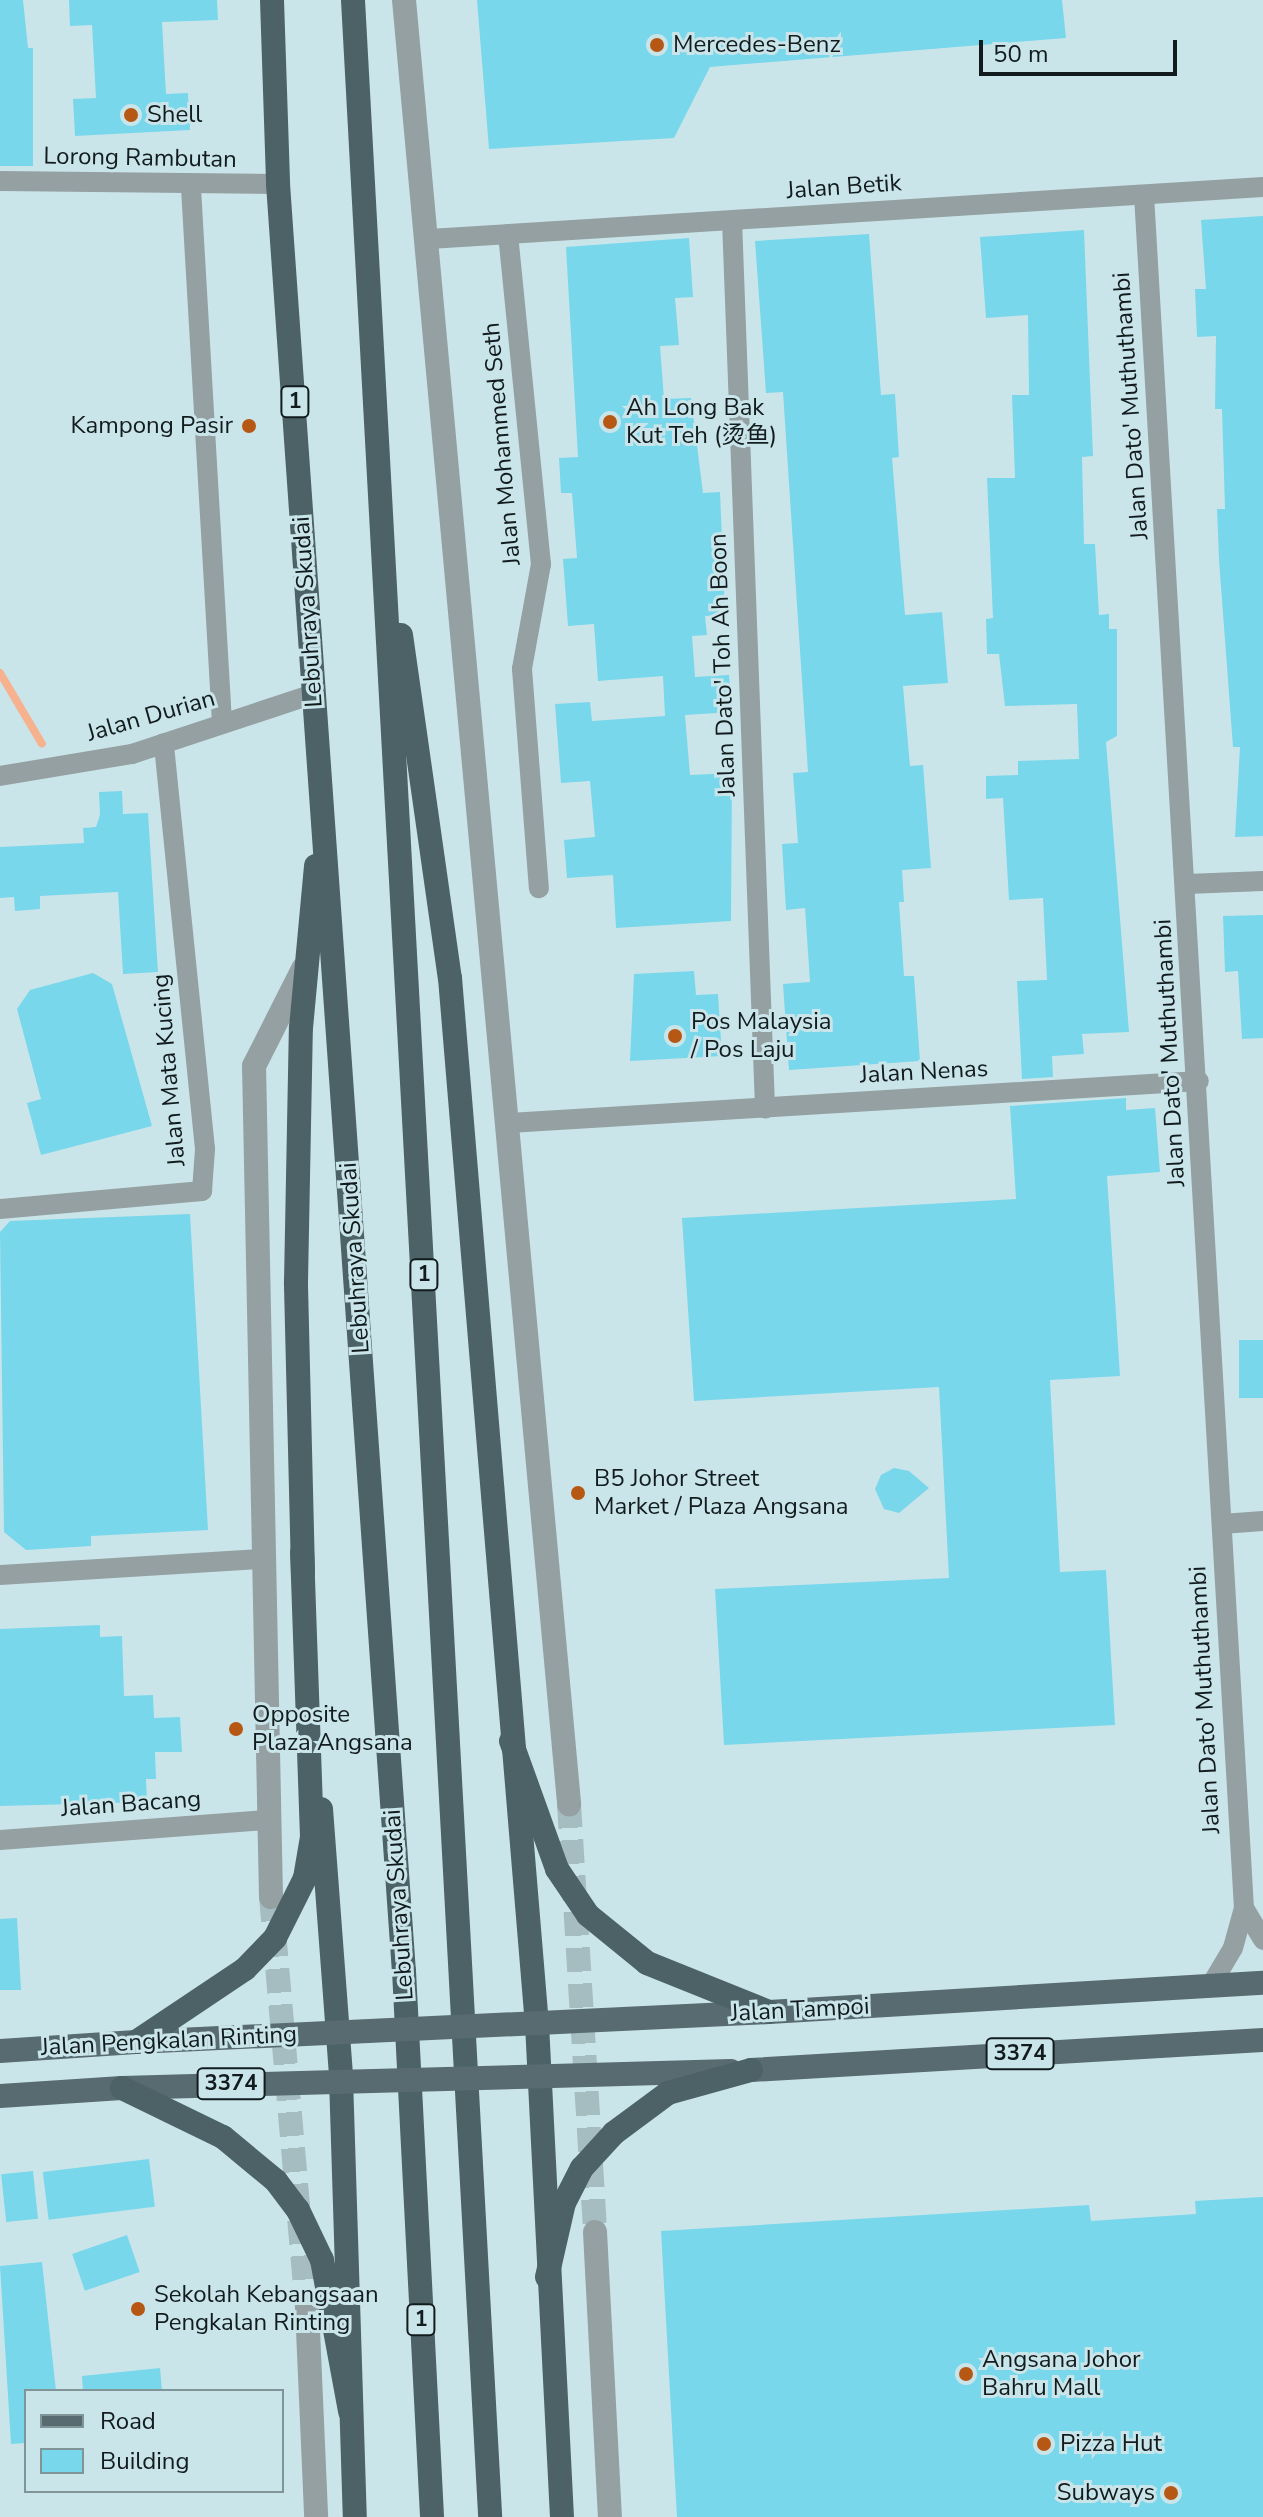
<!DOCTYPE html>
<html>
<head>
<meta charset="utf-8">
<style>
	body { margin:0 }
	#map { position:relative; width:1263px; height:2517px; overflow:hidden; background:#cae5ea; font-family:"Nunito Sans","Noto Sans SC",sans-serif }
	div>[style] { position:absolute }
	.stream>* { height:8px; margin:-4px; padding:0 4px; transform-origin:4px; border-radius:4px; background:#f6b28e }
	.building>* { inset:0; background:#78d7ea; transform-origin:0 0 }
	.tertiary-tunnel>* { height:24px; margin-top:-12px; transform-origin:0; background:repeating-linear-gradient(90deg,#a5bdc1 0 24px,transparent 0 36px) }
	.minor>* { height:20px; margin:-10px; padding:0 10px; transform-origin:10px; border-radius:10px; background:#95a0a2 }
	.tertiary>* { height:24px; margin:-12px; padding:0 12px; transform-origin:12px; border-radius:12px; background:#95a0a2 }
	.primary>* { height:24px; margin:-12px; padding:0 12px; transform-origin:12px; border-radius:12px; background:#576b70 }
	.trunk>* { height:24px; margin:-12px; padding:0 12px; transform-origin:12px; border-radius:12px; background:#4c6267 }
	.primary-bridge>* { height:24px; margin:-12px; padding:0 12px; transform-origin:12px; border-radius:12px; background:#576b70 }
	.trunk-bridge>* { height:24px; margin:-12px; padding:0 12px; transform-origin:12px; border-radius:12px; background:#4c6267 }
	.dots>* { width:22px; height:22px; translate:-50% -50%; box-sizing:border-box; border:4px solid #cae5ea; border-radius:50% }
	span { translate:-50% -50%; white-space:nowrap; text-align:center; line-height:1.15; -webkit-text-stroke:6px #cae5ea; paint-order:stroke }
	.shield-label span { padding:2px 6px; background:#cae5ea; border:2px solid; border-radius:6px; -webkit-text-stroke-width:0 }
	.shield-label { font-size:22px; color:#121c1e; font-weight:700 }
	.poi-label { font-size:24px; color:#121c1e }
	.left { translate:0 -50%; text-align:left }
	.right { translate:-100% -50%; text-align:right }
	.street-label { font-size:24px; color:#121c1e }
	.legend { position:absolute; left:24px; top:2389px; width:260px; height:104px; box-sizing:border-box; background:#cae5ea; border:2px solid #809598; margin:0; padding:10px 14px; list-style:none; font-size:24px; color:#121c1e }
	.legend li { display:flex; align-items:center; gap:16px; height:40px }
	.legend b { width:40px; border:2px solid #809598 }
	.scale { position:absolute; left:979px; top:40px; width:198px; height:36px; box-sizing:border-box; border:4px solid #121c1e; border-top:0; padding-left:10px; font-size:24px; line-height:28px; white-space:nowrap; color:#121c1e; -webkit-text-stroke:6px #cae5ea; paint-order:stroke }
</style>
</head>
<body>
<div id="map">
	<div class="stream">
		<i style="left:0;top:673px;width:82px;rotate:59.4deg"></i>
	</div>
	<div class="building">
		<i style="clip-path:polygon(0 0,23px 0,28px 48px,33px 48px,33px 166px,0 166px)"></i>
		<i style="clip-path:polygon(69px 0,217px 0,218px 20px,162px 22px,166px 94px,188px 93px,190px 130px,75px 136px,73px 99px,96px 98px,92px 25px,70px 26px)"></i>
		<i style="clip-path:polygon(477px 0,1062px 0,1066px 38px,710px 67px,674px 138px,489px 149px)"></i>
		<i style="clip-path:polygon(1263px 216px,1263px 836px,1235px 837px,1240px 747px,1233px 747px,1219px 560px,1217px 509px,1225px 509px,1222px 409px,1215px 409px,1216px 336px,1197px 337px,1195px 289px,1206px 289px,1201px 220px)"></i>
		<i style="clip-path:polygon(1084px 230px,1093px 456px,1082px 457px,1084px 544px,1095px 544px,1099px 615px,1109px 614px,1109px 629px,1117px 629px,1117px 736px,1106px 742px,1129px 1032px,1082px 1034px,1084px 1054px,1052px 1056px,1053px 1077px,1022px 1079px,1017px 981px,1047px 980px,1043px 898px,1009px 900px,1003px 798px,986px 799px,986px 776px,1018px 775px,1018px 761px,1079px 759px,1077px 704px,1005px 706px,999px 654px,987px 654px,986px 619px,993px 618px,987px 478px,1015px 478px,1012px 395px,1029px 395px,1028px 315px,986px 318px,980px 237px)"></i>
		<i style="clip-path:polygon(869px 234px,881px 395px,895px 394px,899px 457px,892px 458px,905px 615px,942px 612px,948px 683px,903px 686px,910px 766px,923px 765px,931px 868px,902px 870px,904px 902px,899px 902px,904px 976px,914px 976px,920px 1061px,789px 1070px,783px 984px,810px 982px,805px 908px,786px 910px,782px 844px,798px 843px,793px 773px,808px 772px,783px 392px,766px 393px,755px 241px)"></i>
		<i style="clip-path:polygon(689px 238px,693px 297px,675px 298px,679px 345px,660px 346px,664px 399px,691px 398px,703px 493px,720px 492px,725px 615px,705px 616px,707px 635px,692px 636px,695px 677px,729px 675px,732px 712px,685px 715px,690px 775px,732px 773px,731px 921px,616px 928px,613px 875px,567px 878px,564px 840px,595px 837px,590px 781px,561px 783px,555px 704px,590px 702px,592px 721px,665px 716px,663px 676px,598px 681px,594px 624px,568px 626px,563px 559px,577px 558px,572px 493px,561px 493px,559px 458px,578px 457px,566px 247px)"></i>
		<i style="clip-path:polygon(122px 791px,123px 814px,148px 813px,158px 972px,123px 974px,118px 892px,40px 896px,40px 909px,15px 911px,14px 897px,0 898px,0 847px,84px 843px,83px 828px,96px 827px,100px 815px,99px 792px)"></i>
		<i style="clip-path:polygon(1263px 915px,1263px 1038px,1242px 1039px,1238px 971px,1225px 972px,1223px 916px)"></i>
		<i style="clip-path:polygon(694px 971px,696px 995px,718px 994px,722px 1056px,630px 1061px,634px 974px)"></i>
		<i style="clip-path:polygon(93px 973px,112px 984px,152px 1126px,41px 1155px,27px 1103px,41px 1099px,17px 1009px,30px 990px)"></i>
		<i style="clip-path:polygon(1126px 1098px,1126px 1110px,1155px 1108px,1160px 1172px,1107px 1176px,1120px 1376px,1050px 1380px,1060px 1572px,1106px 1570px,1115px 1725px,724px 1745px,715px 1589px,949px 1578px,939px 1387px,694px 1401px,682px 1218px,1016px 1199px,1010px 1106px)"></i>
		<i style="clip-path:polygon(190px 1214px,208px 1530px,91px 1536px,91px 1546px,26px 1550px,4px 1532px,0 1232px,10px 1221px)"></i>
		<i style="left:1263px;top:1340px;width:58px;height:24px;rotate:90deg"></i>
		<i style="clip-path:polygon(894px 1468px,909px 1471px,929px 1488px,899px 1513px,884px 1509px,875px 1489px,881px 1475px)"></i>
		<i style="clip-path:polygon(100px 1625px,100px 1637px,122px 1636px,124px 1696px,153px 1695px,154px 1718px,180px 1717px,182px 1752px,155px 1752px,156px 1779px,146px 1779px,147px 1802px,0 1806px,0 1629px)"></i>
		<i style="clip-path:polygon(17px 1918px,21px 1990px,0 1990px,0 1919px)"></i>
		<i style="left:149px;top:2159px;width:48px;height:107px;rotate:83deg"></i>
		<i style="left:33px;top:2171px;width:48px;height:32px;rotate:84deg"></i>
		<i style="clip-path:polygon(1263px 2197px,1263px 2517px,677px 2517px,661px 2231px,1089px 2205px,1091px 2221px,1196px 2214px,1195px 2201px)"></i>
		<i style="left:127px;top:2235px;width:39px;height:58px;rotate:71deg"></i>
		<i style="clip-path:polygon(42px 2262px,56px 2391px,26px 2391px,26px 2443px,11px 2444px,0 2266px)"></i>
		<i style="clip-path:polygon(160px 2368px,162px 2391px,83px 2391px,82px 2376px)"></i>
	</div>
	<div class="tertiary-tunnel">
		<i style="left:569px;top:1804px;width:429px;rotate:86.5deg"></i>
		<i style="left:271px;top:1897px;width:412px;rotate:85deg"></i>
	</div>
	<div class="minor">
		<i style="left:0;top:181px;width:278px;rotate:0.6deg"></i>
		<i style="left:191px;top:188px;width:536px;rotate:86.68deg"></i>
		<i style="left:1144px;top:195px;width:1716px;rotate:86.66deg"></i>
		<i style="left:1244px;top:1908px;width:41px;rotate:105.4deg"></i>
		<i style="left:1233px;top:1948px;width:43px;rotate:120.7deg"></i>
		<i style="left:732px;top:220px;width:889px;rotate:87.87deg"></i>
		<i style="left:508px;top:234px;width:332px;rotate:84.3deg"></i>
		<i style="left:541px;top:564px;width:107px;rotate:100.3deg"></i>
		<i style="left:522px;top:669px;width:220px;rotate:85.6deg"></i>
		<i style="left:429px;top:239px;width:836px;rotate:-3.57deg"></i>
		<i style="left:0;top:776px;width:134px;rotate:-9.5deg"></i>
		<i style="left:132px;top:754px;width:191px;rotate:-18.3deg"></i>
		<i style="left:1187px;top:884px;width:76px;rotate:-2.3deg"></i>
		<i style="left:509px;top:1123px;width:691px;rotate:-3.48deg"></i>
		<i style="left:0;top:1209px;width:203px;rotate:-5.1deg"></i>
		<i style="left:202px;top:1191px;width:42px;rotate:-85.9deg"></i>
		<i style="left:205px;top:1149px;width:408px;rotate:-95.8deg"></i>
		<i style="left:1222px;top:1524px;width:41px;rotate:-4.2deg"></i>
		<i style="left:0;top:1575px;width:263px;rotate:-3.5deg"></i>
		<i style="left:0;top:1840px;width:266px;rotate:-4.3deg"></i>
		<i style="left:1244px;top:1908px;width:37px;rotate:59deg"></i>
	</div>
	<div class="tertiary">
		<i style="left:404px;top:0;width:1812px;rotate:84.77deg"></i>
		<i style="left:271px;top:1897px;width:831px;rotate:-91.17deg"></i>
		<i style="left:254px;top:1066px;width:109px;rotate:-63.2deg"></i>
		<i style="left:595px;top:2232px;width:285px;rotate:87deg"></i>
		<i style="left:307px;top:2307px;width:210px;rotate:87.5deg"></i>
	</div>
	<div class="primary">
		<i style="left:769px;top:2012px;width:495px;rotate:-3.4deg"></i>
		<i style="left:0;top:2051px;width:136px;rotate:-3.8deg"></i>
		<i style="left:751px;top:2070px;width:513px;rotate:-3.35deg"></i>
		<i style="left:0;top:2096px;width:122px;rotate:-3.8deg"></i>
	</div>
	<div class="trunk">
		<i style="left:272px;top:0;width:184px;rotate:88.1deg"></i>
		<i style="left:278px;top:184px;width:1791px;rotate:85.97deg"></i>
		<i style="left:404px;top:1971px;width:547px;rotate:87.06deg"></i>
		<i style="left:353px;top:0;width:2521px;rotate:86.88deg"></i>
		<i style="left:401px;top:635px;width:346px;rotate:81.9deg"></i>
		<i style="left:450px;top:978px;width:1050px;rotate:85.25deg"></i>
		<i style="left:537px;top:2024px;width:494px;rotate:87.1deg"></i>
		<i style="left:303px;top:1572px;width:290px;rotate:-91.4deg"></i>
		<i style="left:296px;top:1282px;width:254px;rotate:-88.9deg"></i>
		<i style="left:301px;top:1028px;width:163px;rotate:-84.7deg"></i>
		<i style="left:321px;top:1809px;width:270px;rotate:85.7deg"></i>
		<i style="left:341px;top:2078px;width:439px;rotate:88.2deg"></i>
	</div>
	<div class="primary-bridge">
		<i style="left:136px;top:2042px;width:634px;rotate:-2.71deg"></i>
		<i style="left:122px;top:2088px;width:609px;rotate:-1.6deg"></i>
	</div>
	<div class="trunk-bridge">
		<i style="left:511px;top:1741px;width:136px;rotate:70.2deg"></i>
		<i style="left:557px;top:1869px;width:55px;rotate:56deg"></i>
		<i style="left:588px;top:1915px;width:76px;rotate:39.1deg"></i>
		<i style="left:647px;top:1963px;width:131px;rotate:21.9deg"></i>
		<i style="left:136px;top:2042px;width:131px;rotate:-33.8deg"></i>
		<i style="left:245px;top:1969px;width:43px;rotate:-45.9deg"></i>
		<i style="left:275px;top:1938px;width:67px;rotate:-63.4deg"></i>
		<i style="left:305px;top:1878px;width:42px;rotate:-80.3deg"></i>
		<i style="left:312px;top:1837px;width:285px;rotate:-92deg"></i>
		<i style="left:122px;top:2088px;width:112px;rotate:25.9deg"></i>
		<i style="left:223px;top:2137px;width:69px;rotate:39.7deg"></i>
		<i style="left:276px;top:2181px;width:36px;rotate:53deg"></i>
		<i style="left:298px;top:2210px;width:55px;rotate:64.4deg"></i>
		<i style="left:322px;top:2260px;width:154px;rotate:79.5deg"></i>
		<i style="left:547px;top:2277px;width:76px;rotate:-77.1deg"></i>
		<i style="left:564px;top:2203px;width:39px;rotate:-63deg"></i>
		<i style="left:582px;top:2168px;width:47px;rotate:-47.6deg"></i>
		<i style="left:614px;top:2133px;width:67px;rotate:-36.5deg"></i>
		<i style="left:668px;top:2093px;width:86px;rotate:-15.5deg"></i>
	</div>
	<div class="dots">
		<i style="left:657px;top:45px;background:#b75714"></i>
		<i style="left:131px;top:115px;background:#b75714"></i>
		<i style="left:610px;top:422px;background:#b75714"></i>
		<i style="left:249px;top:426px;background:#b75714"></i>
		<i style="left:675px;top:1036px;background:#b75714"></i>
		<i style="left:578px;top:1493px;background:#b75714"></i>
		<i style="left:236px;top:1729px;background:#b75714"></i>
		<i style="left:138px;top:2309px;background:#b75714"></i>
		<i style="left:966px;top:2374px;background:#b75714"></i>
		<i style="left:1044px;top:2444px;background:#b75714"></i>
		<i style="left:1171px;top:2493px;background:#b75714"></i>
	</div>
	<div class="shield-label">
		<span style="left:295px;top:402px">1</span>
		<span style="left:424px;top:1275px">1</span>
		<span style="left:1020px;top:2054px">3374</span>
		<span style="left:231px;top:2084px">3374</span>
		<span style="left:421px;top:2320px">1</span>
	</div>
	<div class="poi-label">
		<span class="left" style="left:673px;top:45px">Mercedes-Benz</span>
		<span class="left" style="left:147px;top:115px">Shell</span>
		<span class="left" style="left:626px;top:422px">Ah Long Bak<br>Kut Teh (烫鱼)</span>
		<span class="right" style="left:233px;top:426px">Kampong Pasir</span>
		<span class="left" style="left:691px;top:1036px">Pos Malaysia<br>/ Pos Laju</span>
		<span class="left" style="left:594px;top:1493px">B5 Johor Street<br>Market / Plaza Angsana</span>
		<span class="left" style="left:252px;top:1729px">Opposite<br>Plaza Angsana</span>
		<span class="left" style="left:154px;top:2309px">Sekolah Kebangsaan<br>Pengkalan Rinting</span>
		<span class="left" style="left:982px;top:2374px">Angsana Johor<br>Bahru Mall</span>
		<span class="left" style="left:1060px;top:2444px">Pizza Hut</span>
		<span class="right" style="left:1155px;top:2493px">Subways</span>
	</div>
	<div class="street-label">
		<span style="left:140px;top:158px;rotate:1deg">Lorong Rambutan</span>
		<span style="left:844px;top:187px;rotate:-4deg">Jalan Betik</span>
		<span style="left:1131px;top:406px;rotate:-94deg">Jalan Dato' Muthuthambi</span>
		<span style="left:502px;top:444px;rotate:-95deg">Jalan Mohammed Seth</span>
		<span style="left:308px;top:612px;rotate:-94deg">Lebuhraya Skudai</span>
		<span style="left:723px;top:665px;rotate:-92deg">Jalan Dato' Toh Ah Boon</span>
		<span style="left:151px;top:716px;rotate:-16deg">Jalan Durian</span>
		<span style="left:1170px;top:1053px;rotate:-93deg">Jalan Dato' Muthuthambi</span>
		<span style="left:169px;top:1070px;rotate:-95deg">Jalan Mata Kucing</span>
		<span style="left:924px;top:1072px;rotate:-3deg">Jalan Nenas</span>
		<span style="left:355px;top:1258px;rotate:-94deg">Lebuhraya Skudai</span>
		<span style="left:1205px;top:1700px;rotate:-93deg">Jalan Dato' Muthuthambi</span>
		<span style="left:131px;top:1804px;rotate:-4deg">Jalan Bacang</span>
		<span style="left:399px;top:1905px;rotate:-94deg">Lebuhraya Skudai</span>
		<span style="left:800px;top:2010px;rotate:-3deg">Jalan Tampoi</span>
		<span style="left:169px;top:2041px;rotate:-3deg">Jalan Pengkalan Rinting</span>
	</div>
	<ul class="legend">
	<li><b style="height:10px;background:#576b70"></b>Road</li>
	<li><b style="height:22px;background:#78d7ea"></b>Building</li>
	</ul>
	<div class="scale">50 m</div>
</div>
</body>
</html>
